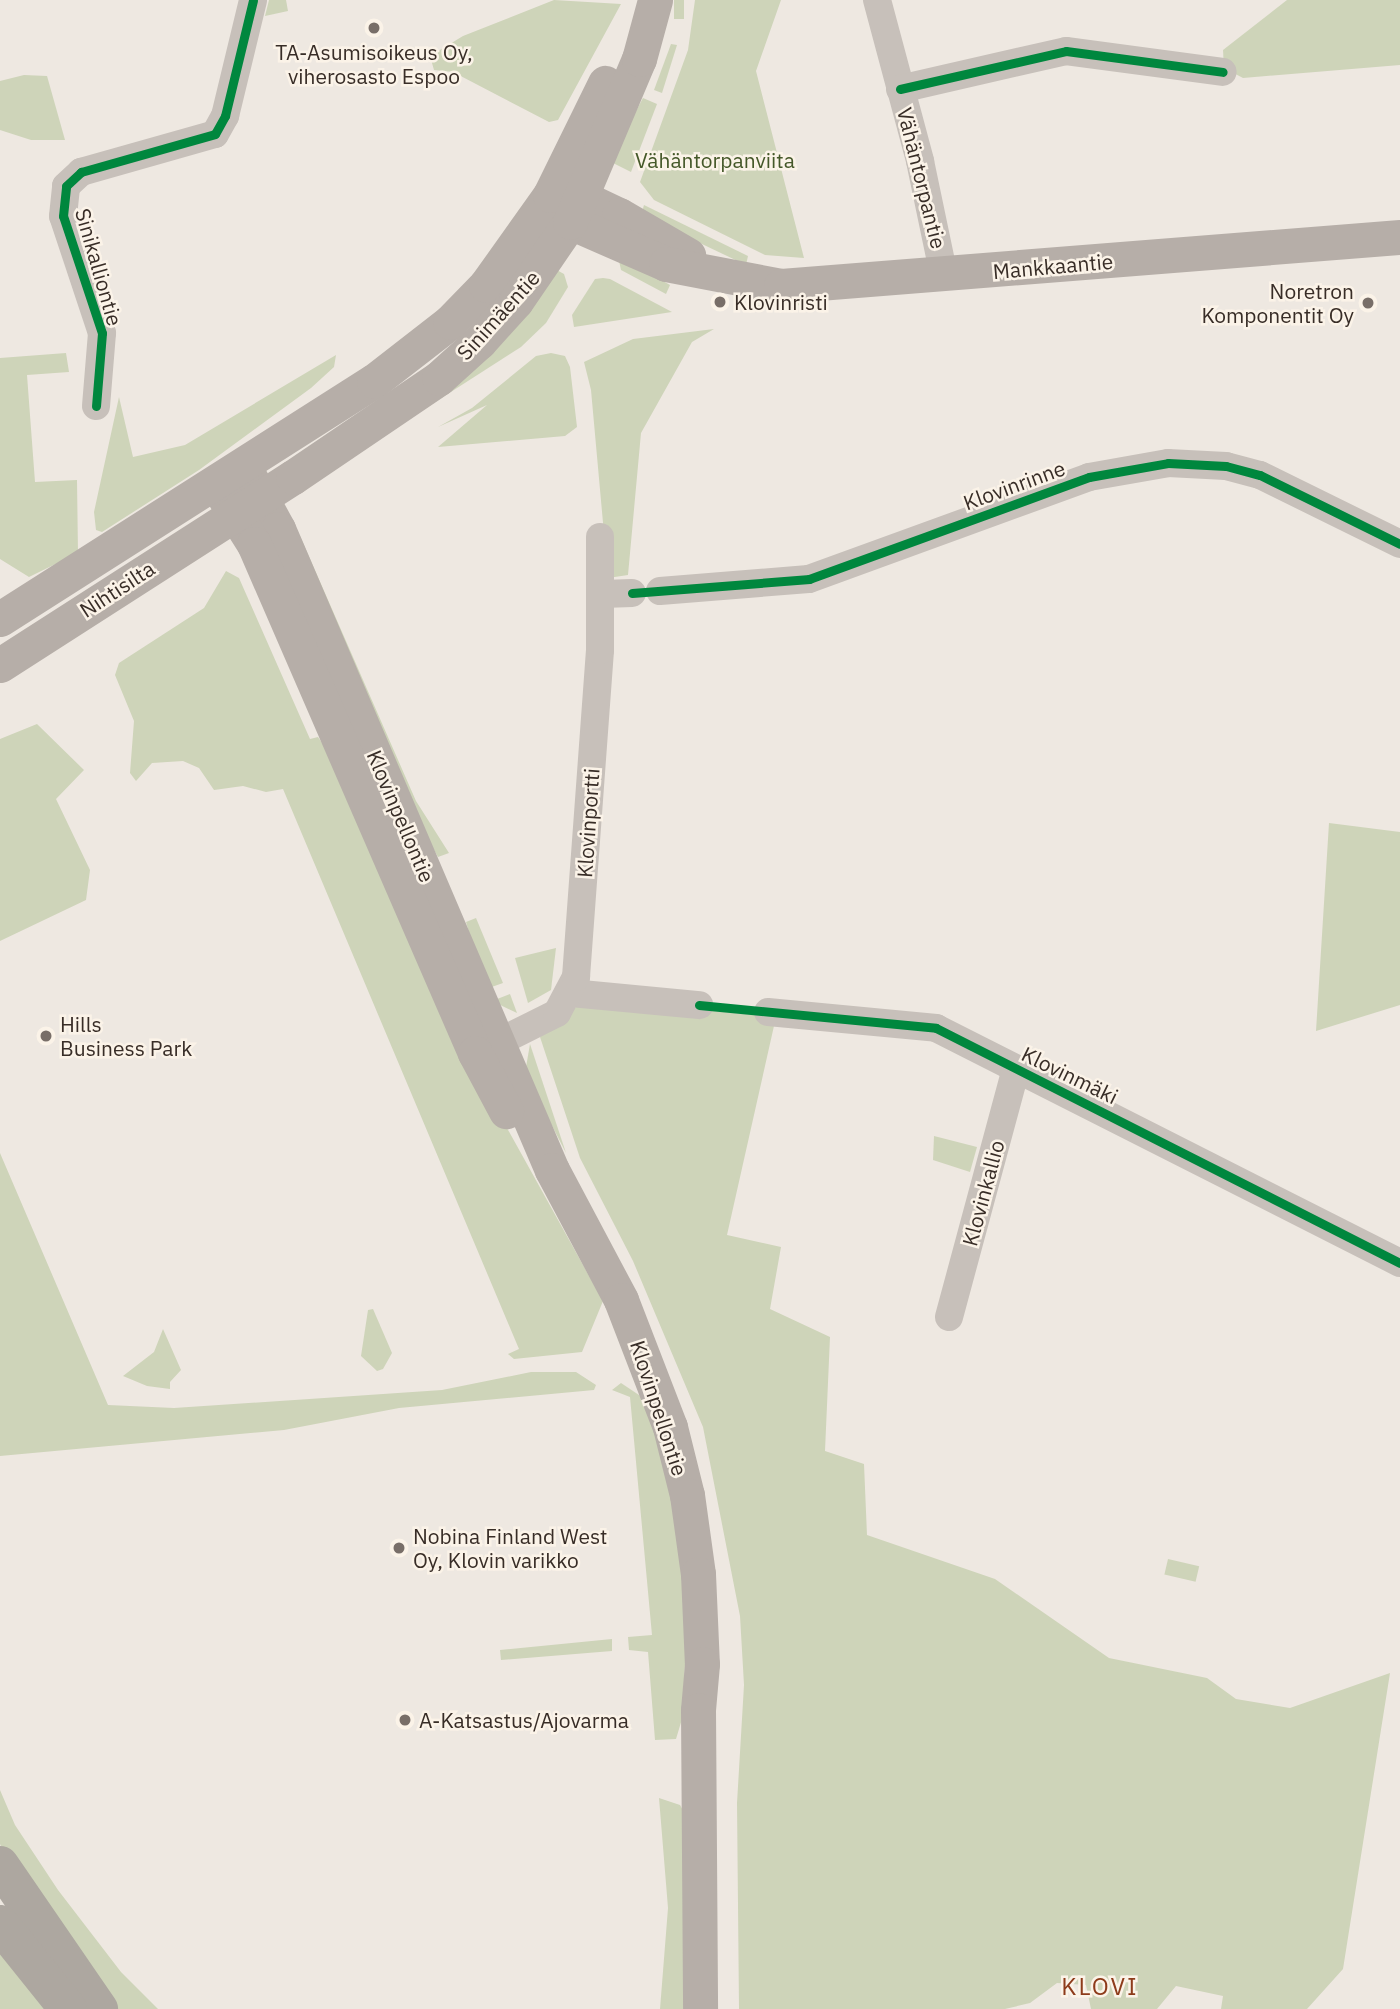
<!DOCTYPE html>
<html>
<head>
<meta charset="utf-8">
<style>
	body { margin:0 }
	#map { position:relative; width:1400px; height:2009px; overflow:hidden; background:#eee8e1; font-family:"IBM Plex Sans",sans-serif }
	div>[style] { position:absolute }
	.green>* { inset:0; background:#ced4b9; transform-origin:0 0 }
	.minor>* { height:28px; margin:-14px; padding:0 14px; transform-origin:14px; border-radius:14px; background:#c7c0ba }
	.major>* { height:35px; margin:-17.5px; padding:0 17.5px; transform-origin:17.5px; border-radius:17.5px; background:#b6aea8 }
	.highway>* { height:38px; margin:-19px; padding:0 19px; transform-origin:19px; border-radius:19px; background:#ada7a0 }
	.cycleway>* { height:9px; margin:-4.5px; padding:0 4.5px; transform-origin:4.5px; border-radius:4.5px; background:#00873e }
	.dots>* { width:19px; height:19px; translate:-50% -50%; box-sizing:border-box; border:4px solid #fbf3e8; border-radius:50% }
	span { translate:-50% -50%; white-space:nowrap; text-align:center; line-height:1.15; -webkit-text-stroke:5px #fbf3e8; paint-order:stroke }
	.poi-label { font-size:21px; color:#382d27 }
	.right { translate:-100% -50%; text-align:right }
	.left { translate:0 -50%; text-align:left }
	.park-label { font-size:21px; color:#455829 }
	.street-label { font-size:21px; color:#382d27 }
	.quarter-label { font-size:24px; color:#8d3b1a; letter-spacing:2px }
</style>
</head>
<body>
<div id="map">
	<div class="green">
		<i style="clip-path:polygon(269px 0,286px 0,288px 11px,265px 16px)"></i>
		<i style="clip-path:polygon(554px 0,621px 4px,558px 120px,549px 122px,453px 72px,434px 70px,430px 56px,463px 36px)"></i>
		<i style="left:674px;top:0;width:10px;height:19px"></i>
		<i style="clip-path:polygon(695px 0,781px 0,756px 71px,804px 258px,765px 255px,654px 200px,640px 182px,688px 50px)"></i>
		<i style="clip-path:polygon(1287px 0,1400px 0,1400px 65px,1243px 78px,1224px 68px,1223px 50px)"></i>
		<i style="clip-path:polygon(671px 44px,677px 45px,662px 93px,654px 90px)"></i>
		<i style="clip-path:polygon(24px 75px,47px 76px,65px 140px,31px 140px,0 130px,0 81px)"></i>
		<i style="clip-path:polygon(643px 98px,657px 104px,631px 172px,609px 161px)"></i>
		<i style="clip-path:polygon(644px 205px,748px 256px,746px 265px,641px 215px)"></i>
		<i style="clip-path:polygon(618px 256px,670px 285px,666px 294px,621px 270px)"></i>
		<i style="clip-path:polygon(555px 269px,564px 274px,568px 287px,546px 323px,521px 347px,373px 442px)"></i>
		<i style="clip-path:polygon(603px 278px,610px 279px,672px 312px,574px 327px,572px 315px,595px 279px)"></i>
		<i style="clip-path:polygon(818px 297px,819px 304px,753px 308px,753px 306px)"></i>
		<i style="clip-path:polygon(714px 329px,692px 342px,641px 433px,628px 575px,608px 578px,591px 390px,584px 362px,633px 339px)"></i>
		<i style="clip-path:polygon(66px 353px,69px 372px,27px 375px,35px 482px,77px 480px,78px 553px,29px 577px,0 559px,0 358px)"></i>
		<i style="clip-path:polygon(551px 353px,565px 356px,570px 367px,577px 427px,565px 436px,438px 447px,487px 405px,438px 427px,472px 408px,536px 356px)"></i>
		<i style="clip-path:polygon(336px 355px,334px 367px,311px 388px,199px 470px,102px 532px,96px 530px,94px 512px,119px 397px,133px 457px,185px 445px)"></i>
		<i style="clip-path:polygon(300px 536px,416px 801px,449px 853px,438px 857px,429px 841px,291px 540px)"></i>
		<i style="clip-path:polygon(226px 571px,239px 578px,310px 739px,318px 737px,355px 791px,467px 1056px,603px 1301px,582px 1352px,514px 1359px,508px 1354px,519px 1349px,283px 789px,266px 792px,243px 786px,214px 790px,199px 768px,183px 761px,152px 763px,136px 781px,130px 773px,134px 721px,115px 675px,119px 663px,204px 608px)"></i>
		<i style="clip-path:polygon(37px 724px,84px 770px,56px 799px,90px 870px,86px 900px,0 941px,0 739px)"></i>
		<i style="clip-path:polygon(1329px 823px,1400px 832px,1400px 1005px,1316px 1031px)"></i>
		<i style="clip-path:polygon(476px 918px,503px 983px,486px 989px,466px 922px)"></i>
		<i style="clip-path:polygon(556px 948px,551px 990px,528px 1003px,515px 958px)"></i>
		<i style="clip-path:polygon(510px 994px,517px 1013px,492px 1001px)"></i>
		<i style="clip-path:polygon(586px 999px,776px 1017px,727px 1235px,781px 1247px,770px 1309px,830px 1337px,825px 1451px,864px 1464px,867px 1535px,995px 1579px,1109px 1658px,1207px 1678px,1236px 1699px,1290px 1708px,1390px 1673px,1343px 1969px,1307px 2009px,1221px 2009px,1223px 1996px,1176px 1986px,1157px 2009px,1091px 2009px,1086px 1985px,1057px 1983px,1030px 2003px,1005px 2009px,739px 2009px,737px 1803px,744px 1685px,740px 1616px,703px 1427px,633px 1261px,580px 1158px,540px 1037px)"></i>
		<i style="clip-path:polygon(530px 1044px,566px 1153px,525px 1073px)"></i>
		<i style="clip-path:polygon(934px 1136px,977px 1147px,970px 1172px,933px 1160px)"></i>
		<i style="clip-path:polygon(0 1153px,108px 1405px,174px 1408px,442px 1390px,531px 1372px,576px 1372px,596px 1385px,594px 1390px,399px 1408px,284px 1430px,0 1456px)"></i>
		<i style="clip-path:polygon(373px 1309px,392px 1353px,383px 1369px,377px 1371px,361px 1356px,368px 1310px)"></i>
		<i style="clip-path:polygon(163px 1329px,181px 1370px,170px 1382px,170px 1389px,147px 1386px,123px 1376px,154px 1352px)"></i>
		<i style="clip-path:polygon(621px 1383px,648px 1401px,674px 1496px,687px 1629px,682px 1719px,676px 1739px,655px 1740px,648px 1652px,629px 1650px,628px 1637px,652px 1635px,630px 1397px,612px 1390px)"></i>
		<i style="left:1168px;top:1559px;width:32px;height:16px;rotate:13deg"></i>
		<i style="clip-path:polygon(612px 1639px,612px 1651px,501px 1660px,500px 1650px)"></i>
		<i style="clip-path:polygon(0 1790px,15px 1825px,58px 1890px,121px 1972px,158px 2009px,112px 2009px,5px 1855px,0 1844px)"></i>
		<i style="clip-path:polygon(659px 1798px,680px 1805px,688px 1819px,693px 2009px,660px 2009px,668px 1908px)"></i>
		<i style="clip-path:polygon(0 1946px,52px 2009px,0 2009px)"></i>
	</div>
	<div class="minor">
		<i style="left:877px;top:0;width:167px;rotate:75deg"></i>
		<i style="left:920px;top:161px;width:117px;rotate:78.2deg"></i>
		<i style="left:900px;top:89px;width:170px;rotate:-12.9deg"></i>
		<i style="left:1066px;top:51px;width:158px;rotate:7.6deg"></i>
		<i style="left:96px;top:406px;width:73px;rotate:-85.3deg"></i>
		<i style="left:102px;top:333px;width:123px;rotate:-108.4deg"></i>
		<i style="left:63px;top:216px;width:30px;rotate:-84deg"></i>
		<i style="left:66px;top:186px;width:21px;rotate:-43deg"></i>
		<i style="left:81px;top:172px;width:139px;rotate:-15.8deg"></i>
		<i style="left:215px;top:134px;width:21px;rotate:-61deg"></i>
		<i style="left:225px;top:116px;width:119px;rotate:-76.4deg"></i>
		<i style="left:660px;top:591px;width:149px;rotate:-4.6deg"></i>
		<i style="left:809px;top:579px;width:298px;rotate:-20deg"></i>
		<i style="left:1089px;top:477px;width:80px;rotate:-10deg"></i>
		<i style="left:1168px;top:463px;width:58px;rotate:3deg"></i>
		<i style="left:1226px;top:466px;width:35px;rotate:15deg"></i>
		<i style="left:1260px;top:475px;width:156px;rotate:26.2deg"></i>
		<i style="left:603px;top:594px;width:29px;rotate:-2deg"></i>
		<i style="left:571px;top:993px;width:129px;rotate:5.4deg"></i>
		<i style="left:768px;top:1012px;width:169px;rotate:5.4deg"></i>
		<i style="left:936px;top:1028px;width:520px;rotate:26.86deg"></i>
		<i style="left:481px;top:1051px;width:85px;rotate:-26.6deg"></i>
		<i style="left:557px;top:1013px;width:41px;rotate:-62.2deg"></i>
		<i style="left:576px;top:977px;width:328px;rotate:-85.8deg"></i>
		<i style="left:600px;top:650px;width:113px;rotate:-90deg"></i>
		<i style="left:949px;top:1317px;width:257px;rotate:-74.9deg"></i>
	</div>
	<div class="major">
		<i style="left:560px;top:196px;width:21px;rotate:3deg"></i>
		<i style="left:581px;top:197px;width:42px;rotate:25.3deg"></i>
		<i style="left:619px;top:215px;width:80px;rotate:30.1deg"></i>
		<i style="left:556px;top:203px;width:24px;rotate:54deg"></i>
		<i style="left:570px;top:222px;width:105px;rotate:23.6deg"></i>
		<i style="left:666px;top:264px;width:117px;rotate:10.8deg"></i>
		<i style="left:781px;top:286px;width:621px;rotate:-4.53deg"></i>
		<i style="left:243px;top:465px;width:73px;rotate:61.3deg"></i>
		<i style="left:278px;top:529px;width:697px;rotate:66.86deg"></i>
		<i style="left:552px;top:1170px;width:147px;rotate:62deg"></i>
		<i style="left:621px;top:1300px;width:136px;rotate:68.9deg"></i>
		<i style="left:670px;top:1427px;width:70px;rotate:76deg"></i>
		<i style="left:687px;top:1495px;width:80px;rotate:82.1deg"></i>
		<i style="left:698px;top:1574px;width:90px;rotate:87.5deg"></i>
		<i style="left:702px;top:1664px;width:46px;rotate:95deg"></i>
		<i style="left:698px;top:1710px;width:299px;rotate:89.6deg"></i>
		<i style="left:223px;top:495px;width:58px;rotate:57.7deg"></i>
		<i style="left:254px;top:544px;width:555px;rotate:66.53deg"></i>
		<i style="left:475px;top:1053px;width:66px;rotate:61.9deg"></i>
		<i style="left:0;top:619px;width:443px;rotate:-32.5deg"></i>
		<i style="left:374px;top:381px;width:96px;rotate:-37.8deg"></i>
		<i style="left:450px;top:322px;width:52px;rotate:-45.8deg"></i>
		<i style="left:486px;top:285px;width:110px;rotate:-54.6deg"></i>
		<i style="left:550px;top:195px;width:125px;rotate:-63.8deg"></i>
		<i style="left:0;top:665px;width:348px;rotate:-32.7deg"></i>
		<i style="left:293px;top:477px;width:176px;rotate:-34.1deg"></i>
		<i style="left:439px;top:378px;width:54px;rotate:-42deg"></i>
		<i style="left:479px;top:342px;width:55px;rotate:-47.9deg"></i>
		<i style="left:516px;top:301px;width:96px;rotate:-55.6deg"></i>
		<i style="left:570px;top:222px;width:177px;rotate:-67.1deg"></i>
		<i style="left:639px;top:59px;width:61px;rotate:-74.8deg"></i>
	</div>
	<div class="highway">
		<i style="left:0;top:1865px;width:175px;rotate:55.5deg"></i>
		<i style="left:0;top:1924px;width:109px;rotate:51.3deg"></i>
	</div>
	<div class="cycleway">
		<i style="left:900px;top:89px;width:170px;rotate:-12.9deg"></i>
		<i style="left:1066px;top:51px;width:158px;rotate:7.6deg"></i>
		<i style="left:96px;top:406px;width:73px;rotate:-85.3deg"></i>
		<i style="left:102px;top:333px;width:123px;rotate:-108.4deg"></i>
		<i style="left:63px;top:216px;width:30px;rotate:-84deg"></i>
		<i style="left:66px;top:186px;width:21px;rotate:-43deg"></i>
		<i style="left:81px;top:172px;width:139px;rotate:-15.8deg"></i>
		<i style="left:215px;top:134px;width:21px;rotate:-61deg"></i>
		<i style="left:225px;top:116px;width:119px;rotate:-76.4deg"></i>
		<i style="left:632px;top:593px;width:178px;rotate:-4.5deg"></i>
		<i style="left:809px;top:579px;width:298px;rotate:-20deg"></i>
		<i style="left:1089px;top:477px;width:80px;rotate:-10deg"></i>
		<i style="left:1168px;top:463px;width:58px;rotate:3deg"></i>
		<i style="left:1226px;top:466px;width:35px;rotate:15deg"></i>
		<i style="left:1260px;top:475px;width:156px;rotate:26.2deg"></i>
		<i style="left:699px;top:1005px;width:238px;rotate:5.5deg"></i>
		<i style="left:936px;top:1028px;width:520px;rotate:26.86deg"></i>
	</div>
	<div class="dots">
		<i style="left:374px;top:28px;background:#786e68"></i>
		<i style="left:720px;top:302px;background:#786e68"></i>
		<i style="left:1368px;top:303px;background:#786e68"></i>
		<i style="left:46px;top:1036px;background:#786e68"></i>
		<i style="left:399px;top:1548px;background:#786e68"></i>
		<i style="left:405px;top:1720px;background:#786e68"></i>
	</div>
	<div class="poi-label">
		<span style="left:374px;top:64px">TA-Asumisoikeus Oy,<br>viherosasto Espoo</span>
		<span class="right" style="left:1354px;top:303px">Noretron<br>Komponentit Oy</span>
		<span class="left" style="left:734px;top:302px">Klovinristi</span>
		<span class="left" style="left:60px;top:1036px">Hills<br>Business Park</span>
		<span class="left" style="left:413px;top:1548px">Nobina Finland West<br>Oy, Klovin varikko</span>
		<span class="left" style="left:419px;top:1720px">A-Katsastus/Ajovarma</span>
	</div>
	<div class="park-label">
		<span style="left:715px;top:160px">Vähäntorpanviita</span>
	</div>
	<div class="street-label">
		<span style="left:922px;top:178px;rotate:76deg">Vähäntorpantie</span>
		<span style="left:1053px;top:266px;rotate:-5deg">Mankkaantie</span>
		<span style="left:99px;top:267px;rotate:74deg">Sinikalliontie</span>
		<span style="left:498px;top:315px;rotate:-48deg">Sinimäentie</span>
		<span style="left:1014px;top:485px;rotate:-20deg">Klovinrinne</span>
		<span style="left:117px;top:589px;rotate:-33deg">Nihtisilta</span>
		<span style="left:401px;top:816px;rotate:67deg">Klovinpellontie</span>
		<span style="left:588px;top:823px;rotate:-86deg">Klovinportti</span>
		<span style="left:1070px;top:1075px;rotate:26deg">Klovinmäki</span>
		<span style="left:983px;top:1193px;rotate:-75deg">Klovinkallio</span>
		<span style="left:659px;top:1408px;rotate:72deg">Klovinpellontie</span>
	</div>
	<div class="quarter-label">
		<span style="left:1100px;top:1987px">KLOVI</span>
	</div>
</div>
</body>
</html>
